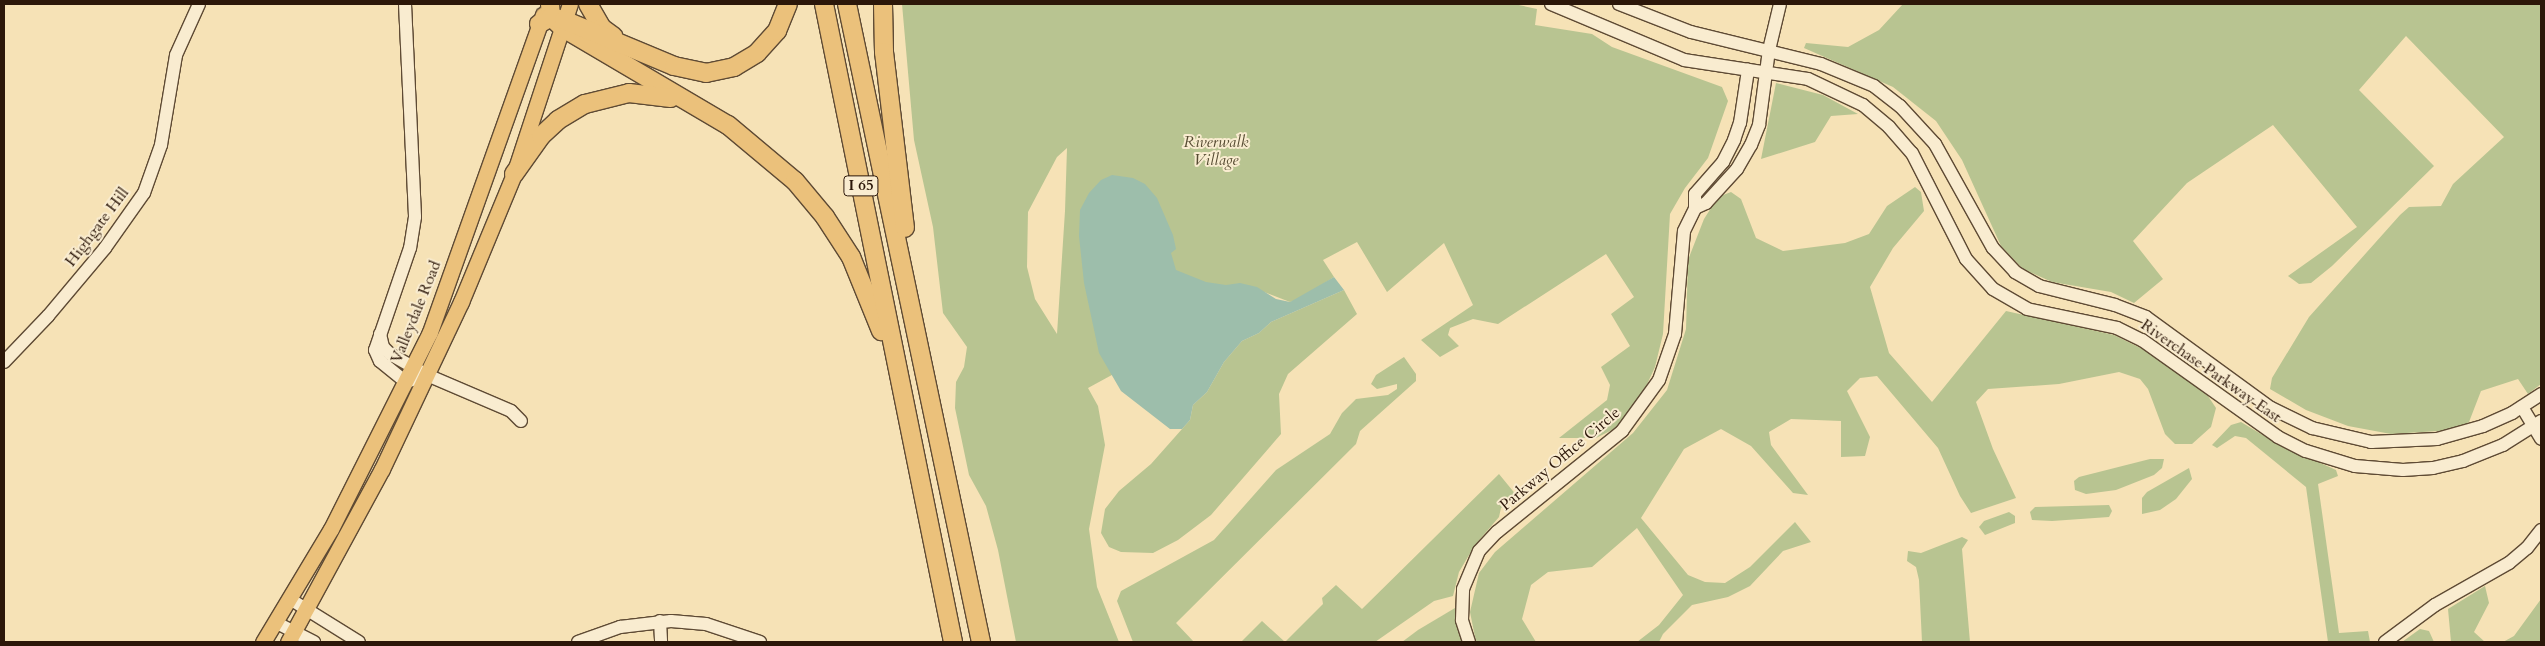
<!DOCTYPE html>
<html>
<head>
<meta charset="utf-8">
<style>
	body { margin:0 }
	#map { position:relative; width:2545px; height:646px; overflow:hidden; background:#f6e2b6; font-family:Cardo,serif }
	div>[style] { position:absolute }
	.green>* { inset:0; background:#b8c491 }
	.water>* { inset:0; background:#9dbeab }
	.roads { filter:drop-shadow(1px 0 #5e4a34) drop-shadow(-1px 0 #5e4a34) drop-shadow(0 1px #5e4a34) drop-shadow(0 -1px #5e4a34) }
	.minor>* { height:12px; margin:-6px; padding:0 6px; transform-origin:6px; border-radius:6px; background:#f9ecd0 }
	.major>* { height:15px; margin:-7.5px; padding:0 7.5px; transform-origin:7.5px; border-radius:7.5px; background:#ebc17b }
	.highway>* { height:18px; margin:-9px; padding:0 9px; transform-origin:9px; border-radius:9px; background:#ebc17b }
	span { translate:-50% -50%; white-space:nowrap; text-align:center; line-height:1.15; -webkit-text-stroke:4px #f9ecd0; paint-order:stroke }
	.shield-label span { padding:1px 4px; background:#f9ecd0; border:1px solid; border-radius:4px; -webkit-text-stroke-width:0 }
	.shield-label { font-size:15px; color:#2c1709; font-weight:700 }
	.park-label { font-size:16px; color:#564b32; font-style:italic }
	.street-label { font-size:16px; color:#2c1709 }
	.frame { position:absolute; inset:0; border:5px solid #2c1709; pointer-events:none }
</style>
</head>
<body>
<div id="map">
	<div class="green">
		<i style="clip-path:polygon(evenodd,902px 4px,1514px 4px,1537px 9px,1535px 25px,1592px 34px,1612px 47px,1722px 87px,1728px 101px,1708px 158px,1685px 188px,1670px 214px,1663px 334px,1655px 367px,1638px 404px,1618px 427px,1596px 438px,1559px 438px,1607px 400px,1610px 385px,1601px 367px,1630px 346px,1611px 314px,1634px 297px,1606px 254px,1498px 324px,1473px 319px,1450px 328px,1448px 335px,1459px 346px,1440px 357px,1421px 340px,1473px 305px,1444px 243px,1387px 292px,1357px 242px,1323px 260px,1334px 277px,1298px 300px,1290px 302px,1264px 292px,1088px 388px,1098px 406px,1105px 445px,1089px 529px,1097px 587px,1119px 642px,1016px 642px,998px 550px,986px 506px,969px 475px,955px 408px,956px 382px,964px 367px,967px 347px,943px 313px,933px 227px,914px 140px,902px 4px,1067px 148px,1065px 211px,1057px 334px,1035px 299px,1027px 267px,1028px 212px,1057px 157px,1067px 148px)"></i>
		<i style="clip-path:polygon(1903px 4px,2541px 4px,2541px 384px,2528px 394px,2518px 379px,2481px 391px,2469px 422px,2454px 430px,2391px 434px,2348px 426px,2306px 410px,2270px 389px,2272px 378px,2309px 317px,2400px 215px,2409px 207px,2441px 206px,2453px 184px,2504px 137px,2406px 36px,2359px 90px,2434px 166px,2332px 266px,2311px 283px,2299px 284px,2288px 276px,2357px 227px,2273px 125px,2187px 183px,2133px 241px,2163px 279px,2134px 303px,2111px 292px,2052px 282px,2023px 269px,2001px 246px,1962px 160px,1936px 121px,1893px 87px,1804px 48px,1806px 43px,1848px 47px,1879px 30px)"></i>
		<i style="clip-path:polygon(1776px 83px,1823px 95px,1858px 114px,1831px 116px,1815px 142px,1761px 159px)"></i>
		<i style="clip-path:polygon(1915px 187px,1921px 192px,1924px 211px,1893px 248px,1870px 287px,1889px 353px,1932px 402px,2006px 311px,2114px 335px,2159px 357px,2208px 396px,2216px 408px,2211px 427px,2192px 444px,2175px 444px,2165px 434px,2148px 389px,2140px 379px,2119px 372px,2059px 384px,1988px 389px,1976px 402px,1993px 449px,2016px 498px,1971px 513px,1960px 496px,1938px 448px,1877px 376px,1860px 378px,1847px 391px,1870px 437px,1865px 456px,1841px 457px,1841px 421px,1791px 419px,1769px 432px,1771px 445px,1808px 495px,1793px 493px,1751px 446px,1721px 429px,1684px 449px,1641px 518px,1688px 575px,1705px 582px,1725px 583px,1750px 567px,1795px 522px,1811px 542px,1783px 551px,1750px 586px,1728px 597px,1692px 605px,1663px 634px,1659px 642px,1637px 642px,1659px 625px,1683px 595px,1637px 528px,1592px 567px,1548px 572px,1531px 585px,1522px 619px,1536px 642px,1476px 642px,1470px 612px,1479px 573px,1495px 552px,1633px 433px,1667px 390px,1686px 329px,1688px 260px,1704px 219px,1718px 197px,1731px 192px,1741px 199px,1756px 238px,1783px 251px,1845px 243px,1869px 234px,1887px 206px)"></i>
		<i style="clip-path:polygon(1344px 290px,1357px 314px,1288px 374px,1279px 394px,1281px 434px,1211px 515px,1178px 540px,1153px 553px,1121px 552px,1109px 547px,1101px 533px,1105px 509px,1119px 491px,1151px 464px,1190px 420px,1193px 405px,1207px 392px,1224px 362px,1242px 341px,1259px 333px,1271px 322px)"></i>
		<i style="clip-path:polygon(1404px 357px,1416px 374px,1416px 381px,1360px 431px,1356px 444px,1176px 623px,1194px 642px,1133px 642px,1117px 601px,1121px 591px,1214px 540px,1276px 470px,1330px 434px,1342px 413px,1356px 399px,1388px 395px,1397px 389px,1397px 384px,1377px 389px,1371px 384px,1376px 375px)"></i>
		<i style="clip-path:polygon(2241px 422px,2276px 443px,2336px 470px,2338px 476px,2318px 484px,2339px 633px,2368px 631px,2370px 642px,2328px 642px,2306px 487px,2246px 438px,2235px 436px,2217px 448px,2212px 445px,2231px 425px)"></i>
		<i style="clip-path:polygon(2150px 459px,2164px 459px,2162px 468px,2154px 475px,2116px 490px,2086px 494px,2075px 490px,2074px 481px,2079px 477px)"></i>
		<i style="clip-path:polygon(2189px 468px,2192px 479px,2176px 499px,2160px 510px,2142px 514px,2142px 498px,2147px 492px)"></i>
		<i style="clip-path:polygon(1499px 474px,1517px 496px,1501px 508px,1499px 517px,1475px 545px,1459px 572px,1453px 596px,1434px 601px,1375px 642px,1241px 642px,1262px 621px,1285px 642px,1323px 604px,1322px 598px,1336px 585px,1362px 609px)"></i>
		<i style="clip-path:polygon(2109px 505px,2112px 511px,2109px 517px,2052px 521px,2032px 520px,2030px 512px,2035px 507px)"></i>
		<i style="clip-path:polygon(2009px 512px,2015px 516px,2015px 523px,1985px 535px,1979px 527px,1984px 521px)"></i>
		<i style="clip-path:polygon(1962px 537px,1968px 540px,1962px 549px,1970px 642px,1922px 642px,1919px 580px,1916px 567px,1907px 561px,1908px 551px,1921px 553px)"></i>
		<i style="clip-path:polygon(2485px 586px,2489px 603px,2474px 632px,2485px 642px,2451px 642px,2448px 609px)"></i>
		<i style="clip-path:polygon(2541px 599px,2541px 641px,2503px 642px,2514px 636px)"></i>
		<i style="clip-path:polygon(1455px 608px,1464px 642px,1402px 642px,1418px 630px)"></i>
		<i style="clip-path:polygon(2420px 629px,2429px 631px,2434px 642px,2402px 642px)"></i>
	</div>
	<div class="water">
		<i style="clip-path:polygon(1112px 175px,1133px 178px,1145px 184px,1157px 198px,1173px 235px,1176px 249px,1171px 253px,1176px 270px,1206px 282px,1226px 285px,1240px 283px,1257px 287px,1276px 299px,1290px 302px,1334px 277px,1344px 290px,1271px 322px,1259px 333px,1242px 341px,1224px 362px,1207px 392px,1193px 405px,1190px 420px,1182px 429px,1170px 429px,1121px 391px,1099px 353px,1084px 283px,1079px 236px,1080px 210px,1089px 193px,1101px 180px)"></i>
	</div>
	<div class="roads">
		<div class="minor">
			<i style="left:405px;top:4px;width:213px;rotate:87.3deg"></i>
			<i style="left:415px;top:217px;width:31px;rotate:99deg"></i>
			<i style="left:410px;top:248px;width:108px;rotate:108.9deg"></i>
			<i style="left:375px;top:350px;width:12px;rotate:66deg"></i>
			<i style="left:380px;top:361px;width:33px;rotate:39deg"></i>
			<i style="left:406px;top:382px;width:22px;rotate:-18deg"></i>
			<i style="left:1551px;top:4px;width:144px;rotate:22.8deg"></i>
			<i style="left:1684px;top:60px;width:125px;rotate:8.7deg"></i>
			<i style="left:1808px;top:79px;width:61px;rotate:25.3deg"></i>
			<i style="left:1863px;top:105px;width:34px;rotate:40deg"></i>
			<i style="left:1889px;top:127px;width:35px;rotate:49deg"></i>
			<i style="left:1912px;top:153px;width:119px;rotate:63deg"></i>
			<i style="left:1966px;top:259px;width:40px;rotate:48deg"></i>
			<i style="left:1993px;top:289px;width:39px;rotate:30deg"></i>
			<i style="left:2027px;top:309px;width:92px;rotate:11.9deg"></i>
			<i style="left:2117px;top:328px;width:28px;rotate:26deg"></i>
			<i style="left:2142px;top:340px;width:167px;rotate:35.5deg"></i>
			<i style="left:2278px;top:437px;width:31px;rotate:27deg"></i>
			<i style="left:2306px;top:451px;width:51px;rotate:17deg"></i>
			<i style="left:2355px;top:466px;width:48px;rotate:4.8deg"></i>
			<i style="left:2403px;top:470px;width:30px;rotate:-4deg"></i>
			<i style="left:2433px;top:468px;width:31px;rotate:-13deg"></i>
			<i style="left:2463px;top:461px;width:43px;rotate:-21.8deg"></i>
			<i style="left:2503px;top:445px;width:45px;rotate:-32.3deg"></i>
			<i style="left:1619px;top:4px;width:77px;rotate:21.3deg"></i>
			<i style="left:1691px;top:32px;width:134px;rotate:13.8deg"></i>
			<i style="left:1821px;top:64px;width:57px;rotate:22.5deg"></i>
			<i style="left:1874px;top:86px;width:33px;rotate:38deg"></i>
			<i style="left:1900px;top:106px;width:52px;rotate:47.4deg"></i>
			<i style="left:1935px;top:144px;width:119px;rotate:60.9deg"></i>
			<i style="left:1993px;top:248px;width:33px;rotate:47deg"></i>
			<i style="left:2015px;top:272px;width:28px;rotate:30deg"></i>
			<i style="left:2039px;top:286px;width:78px;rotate:14deg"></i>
			<i style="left:2115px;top:305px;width:33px;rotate:21deg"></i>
			<i style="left:2146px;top:317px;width:155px;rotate:36.1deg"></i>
			<i style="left:2271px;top:408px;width:46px;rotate:26deg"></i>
			<i style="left:2312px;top:428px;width:61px;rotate:13.3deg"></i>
			<i style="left:2371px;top:442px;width:66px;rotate:-2.6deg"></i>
			<i style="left:2437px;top:439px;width:48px;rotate:-15.8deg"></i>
			<i style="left:2483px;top:426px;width:32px;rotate:-24deg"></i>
			<i style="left:2512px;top:413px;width:35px;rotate:-33deg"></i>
			<i style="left:1695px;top:208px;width:12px;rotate:-24deg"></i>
			<i style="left:1706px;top:203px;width:46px;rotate:-47.6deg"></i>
			<i style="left:1737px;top:169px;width:28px;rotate:-60deg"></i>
			<i style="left:1751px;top:145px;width:22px;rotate:-68deg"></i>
			<i style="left:1759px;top:125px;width:76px;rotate:-82.4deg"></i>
			<i style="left:1769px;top:50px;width:47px;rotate:-76.6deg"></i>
			<i style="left:380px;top:334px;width:13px;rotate:77deg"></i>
			<i style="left:383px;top:347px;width:10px;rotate:45deg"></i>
			<i style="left:390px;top:354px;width:43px;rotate:29.6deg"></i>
			<i style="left:427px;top:375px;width:91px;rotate:23.2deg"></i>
			<i style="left:511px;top:411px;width:14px;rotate:45deg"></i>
			<i style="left:4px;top:362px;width:64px;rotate:-46.3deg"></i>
			<i style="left:48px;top:316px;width:89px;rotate:-50deg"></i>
			<i style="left:105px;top:248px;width:67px;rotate:-54.7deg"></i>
			<i style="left:144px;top:193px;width:51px;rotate:-70.5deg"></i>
			<i style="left:161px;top:145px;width:91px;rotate:-80.5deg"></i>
			<i style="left:176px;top:55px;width:56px;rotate:-65.7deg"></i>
			<i style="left:2522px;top:407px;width:37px;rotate:59deg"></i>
			<i style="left:290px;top:599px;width:81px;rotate:31.9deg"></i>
			<i style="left:660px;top:621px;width:21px;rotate:87deg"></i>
			<i style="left:275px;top:622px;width:44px;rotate:27.1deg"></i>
			<i style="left:578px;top:642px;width:45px;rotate:-19.7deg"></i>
			<i style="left:620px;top:627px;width:51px;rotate:-6.7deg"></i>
			<i style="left:671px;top:621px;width:35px;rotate:5deg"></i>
			<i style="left:706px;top:624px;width:57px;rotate:18.4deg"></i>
			<i style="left:1469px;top:642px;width:23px;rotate:-108deg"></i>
			<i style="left:1462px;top:620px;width:31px;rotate:-88deg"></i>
			<i style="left:1463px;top:589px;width:41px;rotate:-67.2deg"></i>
			<i style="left:1479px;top:551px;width:26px;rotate:-47deg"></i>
			<i style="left:1497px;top:532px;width:161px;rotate:-38.9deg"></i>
			<i style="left:1622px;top:431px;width:63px;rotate:-54deg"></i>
			<i style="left:1659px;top:380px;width:49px;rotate:-70.8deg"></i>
			<i style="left:1675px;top:334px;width:103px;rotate:-85deg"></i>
			<i style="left:1684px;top:231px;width:25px;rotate:-64deg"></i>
			<i style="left:1695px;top:208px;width:14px;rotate:-90deg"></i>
			<i style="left:1695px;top:194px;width:43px;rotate:-48.8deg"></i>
			<i style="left:1723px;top:162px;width:25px;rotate:-63deg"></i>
			<i style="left:1734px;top:140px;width:18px;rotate:-71deg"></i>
			<i style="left:1740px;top:123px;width:54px;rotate:-81.4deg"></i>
			<i style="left:2385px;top:642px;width:62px;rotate:-36.5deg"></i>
			<i style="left:2435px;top:605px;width:85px;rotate:-29.6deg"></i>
			<i style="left:2509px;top:563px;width:23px;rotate:-40deg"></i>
			<i style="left:2527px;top:548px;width:23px;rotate:-52deg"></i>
		</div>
		<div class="major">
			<i style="left:263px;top:642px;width:132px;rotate:-59deg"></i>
			<i style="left:331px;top:529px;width:220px;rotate:-63.3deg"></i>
			<i style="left:430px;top:332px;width:337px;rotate:-70.4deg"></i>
			<i style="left:288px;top:642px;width:197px;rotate:-61.5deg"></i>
			<i style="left:382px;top:469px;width:185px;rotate:-64.7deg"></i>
			<i style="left:461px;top:302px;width:139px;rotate:-67.5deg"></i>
			<i style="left:514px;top:174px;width:179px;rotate:-71.8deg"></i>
		</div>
		<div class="highway">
			<i style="left:550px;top:4px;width:13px;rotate:86deg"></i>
			<i style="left:551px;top:17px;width:16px;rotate:43deg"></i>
			<i style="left:563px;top:28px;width:191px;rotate:30.5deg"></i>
			<i style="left:728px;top:125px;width:87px;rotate:39.9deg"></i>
			<i style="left:795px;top:181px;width:47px;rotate:50.2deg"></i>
			<i style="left:825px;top:217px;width:48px;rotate:57deg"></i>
			<i style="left:851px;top:257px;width:80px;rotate:67.9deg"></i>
			<i style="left:588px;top:4px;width:28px;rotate:60deg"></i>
			<i style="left:602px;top:28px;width:14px;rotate:36deg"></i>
			<i style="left:824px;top:4px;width:651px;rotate:78.57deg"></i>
			<i style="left:847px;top:4px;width:652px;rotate:78.14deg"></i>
			<i style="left:883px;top:4px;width:48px;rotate:88.8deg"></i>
			<i style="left:884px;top:52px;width:177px;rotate:83.2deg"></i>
			<i style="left:539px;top:24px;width:14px;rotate:-30deg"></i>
			<i style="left:551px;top:17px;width:13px;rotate:13deg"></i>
			<i style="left:564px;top:20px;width:119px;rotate:22.7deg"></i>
			<i style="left:674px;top:66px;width:33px;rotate:12deg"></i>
			<i style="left:706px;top:73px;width:29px;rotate:-12deg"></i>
			<i style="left:734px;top:67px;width:27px;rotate:-31deg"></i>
			<i style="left:757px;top:53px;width:30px;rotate:-48deg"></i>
			<i style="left:777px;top:31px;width:29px;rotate:-68deg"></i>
			<i style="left:514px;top:174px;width:47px;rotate:-54.6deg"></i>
			<i style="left:541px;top:136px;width:23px;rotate:-43deg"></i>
			<i style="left:558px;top:120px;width:31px;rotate:-31deg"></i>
			<i style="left:585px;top:104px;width:45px;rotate:-14deg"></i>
			<i style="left:629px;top:93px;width:42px;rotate:6.8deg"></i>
		</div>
	</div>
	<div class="shield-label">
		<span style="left:861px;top:186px">I 65</span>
	</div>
	<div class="park-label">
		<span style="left:1216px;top:151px">Riverwalk<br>Village</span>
	</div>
	<div class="street-label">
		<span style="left:97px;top:227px;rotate:-53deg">Highgate Hill</span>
		<span style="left:416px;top:312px;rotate:-68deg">Valleydale Road</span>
		<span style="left:2211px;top:371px;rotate:35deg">Riverchase Parkway East</span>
		<span style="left:1560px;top:459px;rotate:-40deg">Parkway Office Circle</span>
	</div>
	<div class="frame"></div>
</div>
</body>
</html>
